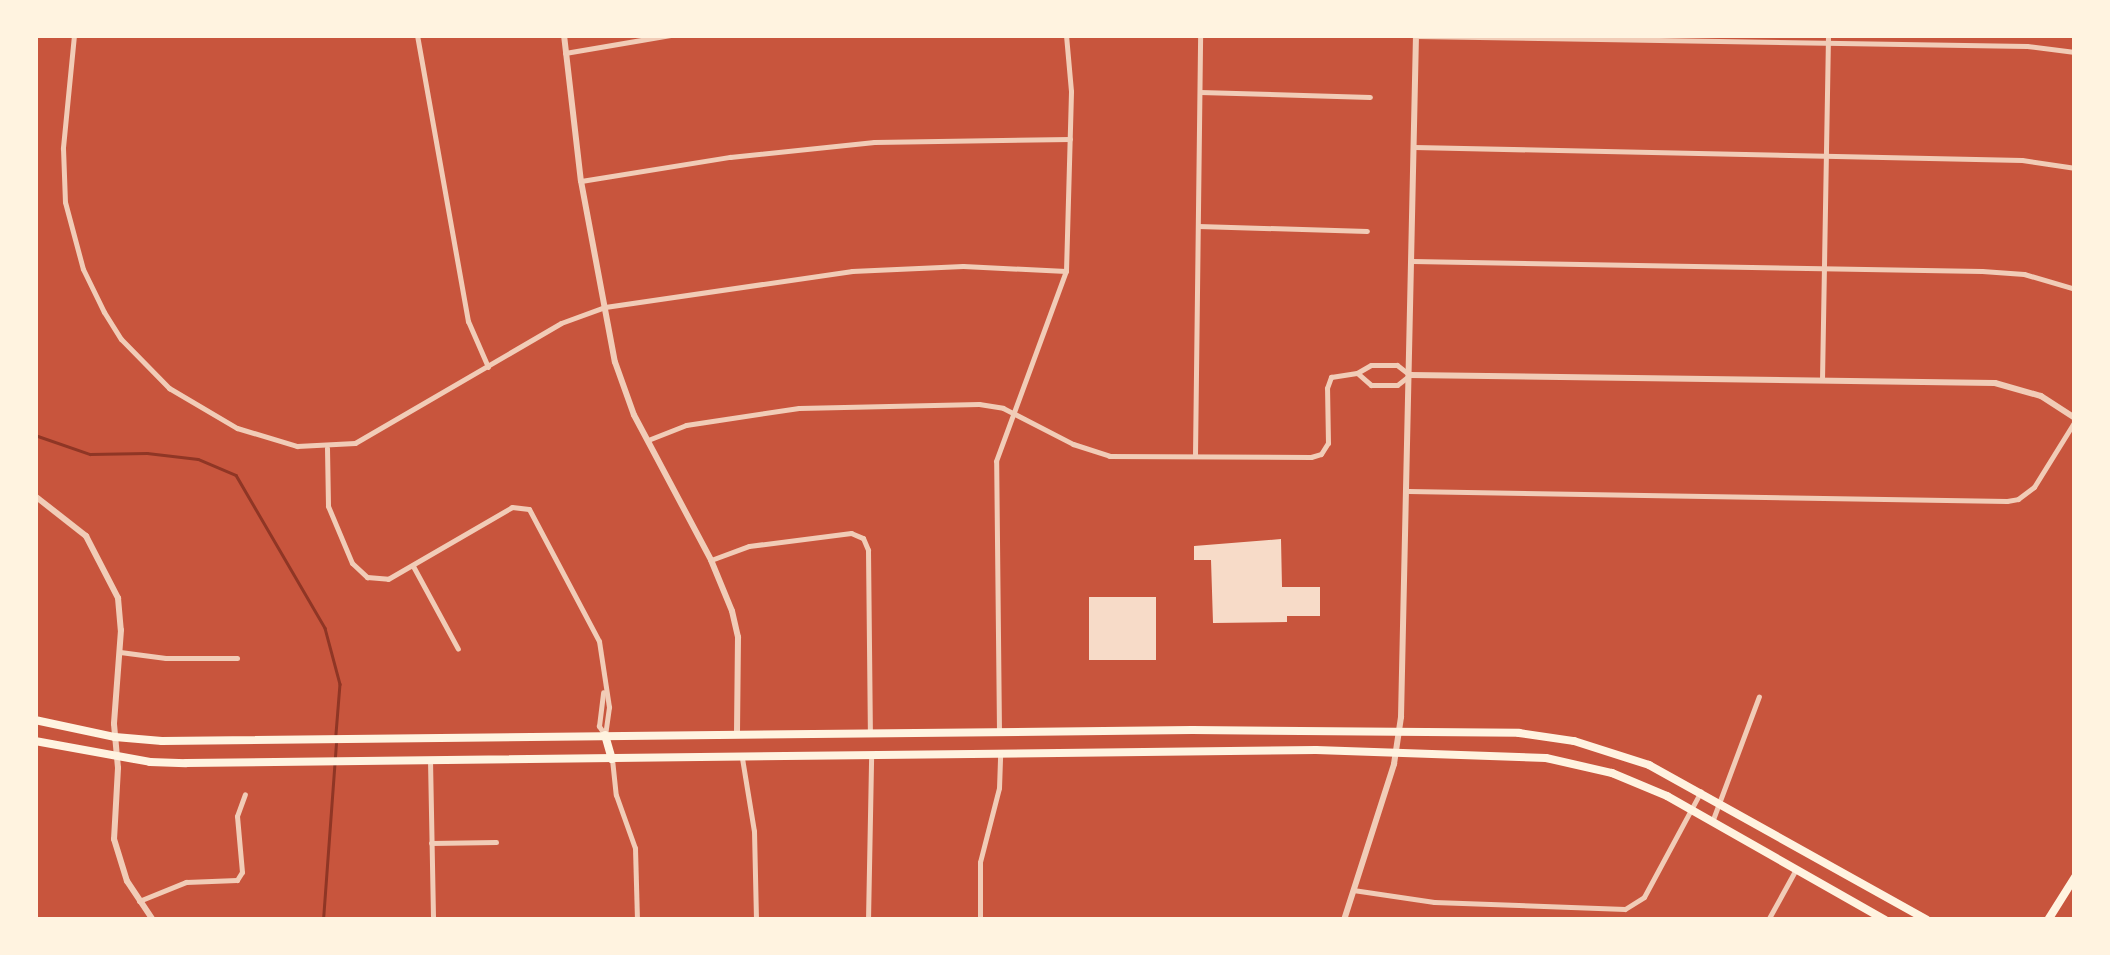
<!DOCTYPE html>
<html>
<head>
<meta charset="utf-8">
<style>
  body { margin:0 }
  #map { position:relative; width:2110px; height:955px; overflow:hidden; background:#c8553d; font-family:"Roboto Condensed",sans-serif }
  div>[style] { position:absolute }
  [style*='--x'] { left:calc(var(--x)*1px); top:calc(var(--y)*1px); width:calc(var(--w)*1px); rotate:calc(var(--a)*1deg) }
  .stream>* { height:2.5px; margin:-1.25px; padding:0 1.25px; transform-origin:1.25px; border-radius:1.25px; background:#8f3625 }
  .building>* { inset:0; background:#f7dbc8; transform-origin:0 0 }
  .minor>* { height:5px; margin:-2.5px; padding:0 2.5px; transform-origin:2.5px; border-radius:2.5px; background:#f1ccb7 }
  .tertiary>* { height:6px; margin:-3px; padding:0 3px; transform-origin:3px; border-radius:3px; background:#f1ccb7 }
  .secondary>* { height:8px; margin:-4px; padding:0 4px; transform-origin:4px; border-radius:4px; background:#fff3e0 }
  span { translate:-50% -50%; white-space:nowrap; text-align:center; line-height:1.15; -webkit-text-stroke:8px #fff3e0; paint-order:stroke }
  .frame { position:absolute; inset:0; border:38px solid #fff3e0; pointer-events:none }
</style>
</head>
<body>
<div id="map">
  <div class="stream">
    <div style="--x:35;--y:435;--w:58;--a:19.1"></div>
    <div style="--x:90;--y:454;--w:57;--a:-1"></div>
    <div style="--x:147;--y:453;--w:51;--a:6.7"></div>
    <div style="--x:198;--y:459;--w:41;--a:22.8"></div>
    <div style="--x:236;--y:475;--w:177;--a:59.8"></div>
    <div style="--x:325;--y:628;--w:58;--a:75"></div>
    <div style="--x:340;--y:684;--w:50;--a:94.6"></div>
    <div style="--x:323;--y:920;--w:178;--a:-85.8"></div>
  </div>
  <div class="building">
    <div style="clip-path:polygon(1281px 539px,1282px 587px,1320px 587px,1320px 616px,1287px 616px,1287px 622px,1213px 623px,1211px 560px,1194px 560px,1194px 546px)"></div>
    <div style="left:1156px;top:597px;width:63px;height:67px;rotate:90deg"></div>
  </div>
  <div class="minor">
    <div style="--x:74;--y:35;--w:114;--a:95.6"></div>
    <div style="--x:63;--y:148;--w:54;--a:87.9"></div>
    <div style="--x:65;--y:202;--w:69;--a:75"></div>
    <div style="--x:83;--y:269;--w:48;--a:64"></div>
    <div style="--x:104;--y:312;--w:32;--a:58"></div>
    <div style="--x:121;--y:339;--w:69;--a:45.6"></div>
    <div style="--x:169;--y:388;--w:79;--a:30.5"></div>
    <div style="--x:237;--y:428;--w:63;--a:16.7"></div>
    <div style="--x:297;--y:446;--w:58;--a:-3"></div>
    <div style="--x:355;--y:443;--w:238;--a:-30.2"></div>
    <div style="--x:561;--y:323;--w:47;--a:-20"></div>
    <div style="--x:605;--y:307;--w:250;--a:-8.3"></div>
    <div style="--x:852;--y:271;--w:111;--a:-2.6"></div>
    <div style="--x:963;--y:266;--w:103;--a:2.8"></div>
    <div style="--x:417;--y:35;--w:291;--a:79.9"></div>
    <div style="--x:468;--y:321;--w:50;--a:66.5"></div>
    <div style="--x:1416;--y:36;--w:611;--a:0.94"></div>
    <div style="--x:2027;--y:46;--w:48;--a:7.1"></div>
    <div style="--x:565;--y:53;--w:107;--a:-9.7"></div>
    <div style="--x:1200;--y:92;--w:170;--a:1.7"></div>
    <div style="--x:1414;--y:147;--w:608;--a:1.22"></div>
    <div style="--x:2022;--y:160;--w:54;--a:8.6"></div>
    <div style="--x:581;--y:181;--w:151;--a:-9.2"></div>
    <div style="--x:730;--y:157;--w:145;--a:-5.9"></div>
    <div style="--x:874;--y:142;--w:196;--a:-0.9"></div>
    <div style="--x:1198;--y:226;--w:169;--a:1.7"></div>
    <div style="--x:1412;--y:261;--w:570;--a:1.01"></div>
    <div style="--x:1982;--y:271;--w:42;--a:4.1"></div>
    <div style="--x:2024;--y:274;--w:53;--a:16.4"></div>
    <div style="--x:1822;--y:380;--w:345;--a:-89"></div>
    <div style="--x:648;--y:440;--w:41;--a:-21.5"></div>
    <div style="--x:686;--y:425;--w:114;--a:-8.6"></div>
    <div style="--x:799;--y:408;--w:180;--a:-1.3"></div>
    <div style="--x:979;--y:404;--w:24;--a:9"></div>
    <div style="--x:1003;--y:408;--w:79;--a:27.2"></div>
    <div style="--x:1073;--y:444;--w:38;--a:18"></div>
    <div style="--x:1109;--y:456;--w:202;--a:0.3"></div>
    <div style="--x:1311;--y:457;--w:10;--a:-17"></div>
    <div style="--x:1321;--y:454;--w:13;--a:-58"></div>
    <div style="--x:1328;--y:443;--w:55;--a:-91"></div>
    <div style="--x:1327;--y:388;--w:12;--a:-70"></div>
    <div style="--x:1331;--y:377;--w:26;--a:-9"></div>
    <div style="--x:1357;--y:373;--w:16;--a:-30"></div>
    <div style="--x:1371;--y:365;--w:26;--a:0"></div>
    <div style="--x:1397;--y:365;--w:16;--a:38"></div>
    <div style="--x:1410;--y:375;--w:16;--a:142"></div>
    <div style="--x:1397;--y:385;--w:26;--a:180"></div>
    <div style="--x:1371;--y:385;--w:18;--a:-139"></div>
    <div style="--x:327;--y:448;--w:58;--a:89"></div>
    <div style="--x:328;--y:506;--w:62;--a:67.2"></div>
    <div style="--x:352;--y:563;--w:21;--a:43"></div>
    <div style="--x:367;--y:577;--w:21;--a:5"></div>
    <div style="--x:388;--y:579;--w:143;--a:-30.1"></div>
    <div style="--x:512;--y:507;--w:17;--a:7"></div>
    <div style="--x:529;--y:509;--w:149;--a:62.1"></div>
    <div style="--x:599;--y:641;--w:67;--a:81.4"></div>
    <div style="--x:609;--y:707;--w:28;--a:98"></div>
    <div style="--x:605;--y:735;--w:11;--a:-124"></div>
    <div style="--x:599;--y:726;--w:34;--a:-83"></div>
    <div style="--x:1195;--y:456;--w:421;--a:-89.3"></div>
    <div style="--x:1408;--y:491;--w:599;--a:0.96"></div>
    <div style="--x:2007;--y:501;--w:11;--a:-10"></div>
    <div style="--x:2018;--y:499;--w:20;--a:-37"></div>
    <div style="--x:2034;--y:487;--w:78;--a:-58.2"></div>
    <div style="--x:711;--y:560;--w:40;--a:-20.2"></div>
    <div style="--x:749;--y:546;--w:103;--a:-7.3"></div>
    <div style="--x:851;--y:533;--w:13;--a:23"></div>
    <div style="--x:863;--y:538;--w:13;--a:67"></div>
    <div style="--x:868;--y:550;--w:182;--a:89.4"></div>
    <div style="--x:413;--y:566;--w:94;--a:61.5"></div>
    <div style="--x:120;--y:652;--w:46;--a:7.4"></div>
    <div style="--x:166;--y:658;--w:71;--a:0"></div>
    <div style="--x:999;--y:731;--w:270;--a:-90.6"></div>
    <div style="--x:996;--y:461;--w:202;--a:-69.8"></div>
    <div style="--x:1066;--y:271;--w:180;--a:-88.4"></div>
    <div style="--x:1071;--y:91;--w:56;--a:-95.1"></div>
    <div style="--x:742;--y:758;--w:74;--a:80.7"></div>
    <div style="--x:754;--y:831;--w:89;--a:88.7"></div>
    <div style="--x:612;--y:759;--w:36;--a:84"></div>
    <div style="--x:616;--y:795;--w:56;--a:70.3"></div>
    <div style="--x:635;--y:848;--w:72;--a:88.4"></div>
    <div style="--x:430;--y:760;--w:160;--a:88.9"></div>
    <div style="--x:1712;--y:822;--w:134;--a:-69.5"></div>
    <div style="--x:431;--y:843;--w:65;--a:-0.9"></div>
    <div style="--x:1353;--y:890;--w:82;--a:8.4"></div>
    <div style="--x:1434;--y:902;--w:191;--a:2.1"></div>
    <div style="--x:1625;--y:909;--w:22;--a:-32"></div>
    <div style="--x:1644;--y:897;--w:120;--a:-61.7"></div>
    <div style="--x:139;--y:901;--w:51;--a:-22"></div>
    <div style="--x:186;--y:882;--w:51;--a:-2.2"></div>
    <div style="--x:237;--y:880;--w:9;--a:-58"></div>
    <div style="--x:242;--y:872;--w:56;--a:-95.1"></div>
    <div style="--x:237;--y:816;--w:23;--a:-70"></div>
    <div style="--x:868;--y:920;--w:163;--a:-88.9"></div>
    <div style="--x:980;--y:920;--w:58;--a:-90"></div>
    <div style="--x:980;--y:862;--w:76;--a:-75.6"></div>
    <div style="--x:999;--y:788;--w:33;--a:-88"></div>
    <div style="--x:1768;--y:920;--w:58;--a:-61.2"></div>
  </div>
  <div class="tertiary">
    <div style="--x:564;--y:35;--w:147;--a:83.4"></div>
    <div style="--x:581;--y:181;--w:184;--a:79.4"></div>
    <div style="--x:615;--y:362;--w:56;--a:70.3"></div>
    <div style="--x:634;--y:415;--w:164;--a:62"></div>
    <div style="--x:711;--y:560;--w:55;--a:67.6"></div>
    <div style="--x:732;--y:611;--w:27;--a:77"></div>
    <div style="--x:738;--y:637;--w:96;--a:90.6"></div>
    <div style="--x:1410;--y:375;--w:585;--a:0.78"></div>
    <div style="--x:1995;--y:383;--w:48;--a:15.8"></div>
    <div style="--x:2041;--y:396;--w:40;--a:32.9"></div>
    <div style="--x:35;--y:496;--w:65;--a:38.1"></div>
    <div style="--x:86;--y:536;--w:70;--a:62.7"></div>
    <div style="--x:118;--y:598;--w:32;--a:85"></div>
    <div style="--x:121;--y:630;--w:94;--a:94.3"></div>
    <div style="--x:114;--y:724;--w:44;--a:84.8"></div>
    <div style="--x:118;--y:768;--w:71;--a:93.2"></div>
    <div style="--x:114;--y:839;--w:44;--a:72.8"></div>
    <div style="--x:127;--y:881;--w:47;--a:56.3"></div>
    <div style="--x:1344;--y:920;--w:164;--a:-72.2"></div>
    <div style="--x:1394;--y:764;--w:48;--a:-81.5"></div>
    <div style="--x:1401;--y:717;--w:682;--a:-88.74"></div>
  </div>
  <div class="secondary">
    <div style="--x:35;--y:720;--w:82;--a:12"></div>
    <div style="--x:115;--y:737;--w:47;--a:4.9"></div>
    <div style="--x:162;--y:741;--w:1030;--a:-0.61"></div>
    <div style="--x:1192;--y:730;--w:327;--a:0.5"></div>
    <div style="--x:1519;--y:733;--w:56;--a:8.3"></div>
    <div style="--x:1574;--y:741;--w:79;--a:17.7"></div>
    <div style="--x:1649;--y:765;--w:318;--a:29.1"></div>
    <div style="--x:605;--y:735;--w:25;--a:74"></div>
    <div style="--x:35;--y:741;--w:117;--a:10.3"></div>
    <div style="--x:150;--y:762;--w:36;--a:2"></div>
    <div style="--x:186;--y:763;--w:1130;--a:-0.66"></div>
    <div style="--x:1316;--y:750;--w:230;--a:2"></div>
    <div style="--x:1546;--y:758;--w:68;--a:12.8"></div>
    <div style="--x:1612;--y:773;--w:60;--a:22.7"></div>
    <div style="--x:1667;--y:796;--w:251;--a:29.6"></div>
    <div style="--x:2048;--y:920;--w:51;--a:-57.9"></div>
  </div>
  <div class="frame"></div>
</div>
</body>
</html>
